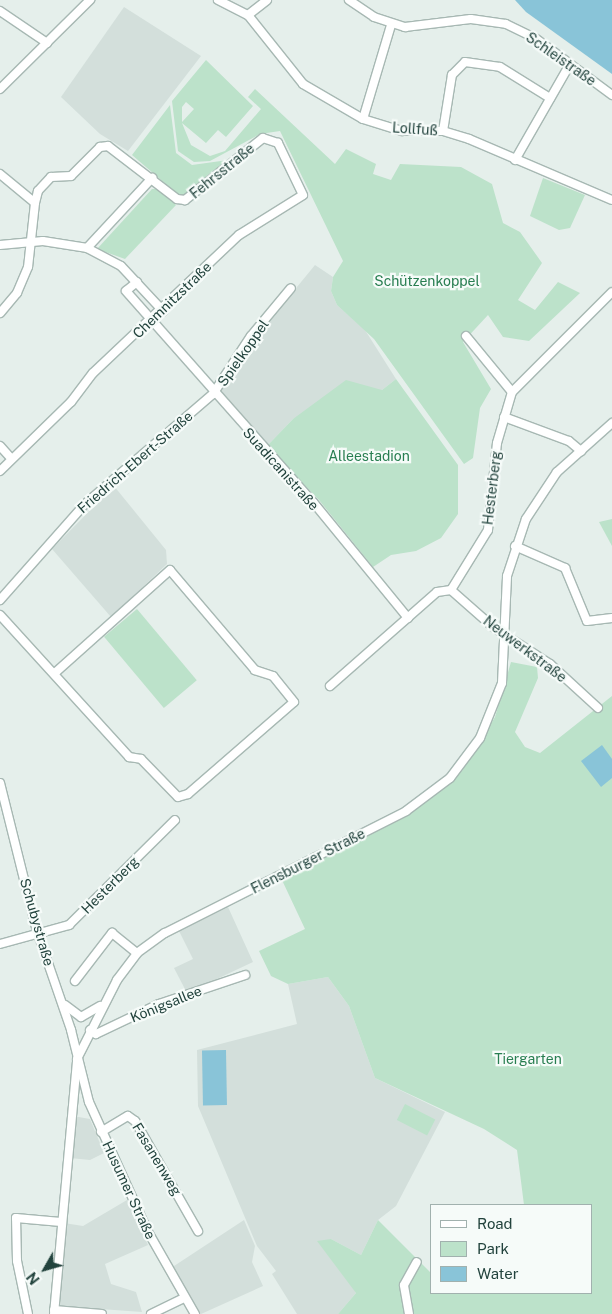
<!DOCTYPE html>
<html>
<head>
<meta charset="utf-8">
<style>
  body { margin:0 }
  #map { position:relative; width:612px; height:1314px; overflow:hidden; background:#e5efeb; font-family:"Public Sans",sans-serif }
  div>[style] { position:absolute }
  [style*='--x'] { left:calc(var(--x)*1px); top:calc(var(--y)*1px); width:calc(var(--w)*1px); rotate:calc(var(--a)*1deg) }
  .built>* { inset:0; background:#d3dfdb }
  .green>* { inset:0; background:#bce2ca; transform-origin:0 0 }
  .water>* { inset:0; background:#89c4d8; transform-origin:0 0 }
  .roads { filter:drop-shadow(1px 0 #a7b8b3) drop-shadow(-1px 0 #a7b8b3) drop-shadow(0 1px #a7b8b3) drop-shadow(0 -1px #a7b8b3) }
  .minor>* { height:8px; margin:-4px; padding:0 4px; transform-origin:4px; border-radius:4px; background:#fff }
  span { translate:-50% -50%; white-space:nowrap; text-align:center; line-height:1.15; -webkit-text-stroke:4.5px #f6fbf9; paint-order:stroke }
  .street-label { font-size:14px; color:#22433d }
  .park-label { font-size:14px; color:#287e51 }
  .legend { position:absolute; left:430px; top:1204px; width:162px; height:90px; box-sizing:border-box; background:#f6fbf9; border:1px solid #a1b1ae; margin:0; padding:6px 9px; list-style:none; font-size:15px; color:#22433d }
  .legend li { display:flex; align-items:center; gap:10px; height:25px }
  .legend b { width:25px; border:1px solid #a1b1ae }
  .north { position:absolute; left:20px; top:1244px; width:50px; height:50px; -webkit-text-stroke:4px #f6fbf9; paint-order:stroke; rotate:232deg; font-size:14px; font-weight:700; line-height:20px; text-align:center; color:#22433d }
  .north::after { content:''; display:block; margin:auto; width:18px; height:22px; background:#22433d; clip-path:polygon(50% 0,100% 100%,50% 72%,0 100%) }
</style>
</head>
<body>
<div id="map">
  <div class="built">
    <div style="clip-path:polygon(124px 7px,201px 56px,128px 151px,100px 134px,61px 97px)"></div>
    <div style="clip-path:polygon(315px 265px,333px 277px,331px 291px,337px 305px,365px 330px,396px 379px,382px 390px,293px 419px,267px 446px,217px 393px,243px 363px,256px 337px)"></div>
    <div style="clip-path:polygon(114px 486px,166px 550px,167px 564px,111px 617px,52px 549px)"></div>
    <div style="clip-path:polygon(228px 907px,253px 962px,187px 993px,174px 968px,193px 959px,179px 931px)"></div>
    <div style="clip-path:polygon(328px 977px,349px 1006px,375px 1078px,445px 1112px,396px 1206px,378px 1220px,361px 1255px,331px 1239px,356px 1293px,338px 1314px,297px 1314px,272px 1274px,276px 1271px,257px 1246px,198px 1106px,197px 1050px,297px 1024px,288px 984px)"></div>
    <div style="clip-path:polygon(73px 1116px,90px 1119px,104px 1153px,90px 1160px,70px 1158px)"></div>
    <div style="clip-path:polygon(127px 1200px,148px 1245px,105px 1264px,111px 1284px,136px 1292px,142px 1312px,59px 1306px,64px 1223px,83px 1226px)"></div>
    <div style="clip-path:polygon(244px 1220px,255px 1246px,252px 1262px,263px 1286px,201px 1314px,171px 1268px)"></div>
  </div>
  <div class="green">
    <div style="clip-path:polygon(evenodd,206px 60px,253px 106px,226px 137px,218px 130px,206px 143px,182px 123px,191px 145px,210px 156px,225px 151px,261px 109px,248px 97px,255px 89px,335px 164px,346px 149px,376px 164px,373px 174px,391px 180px,400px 164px,461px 167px,492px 184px,503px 223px,520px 232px,542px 263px,518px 300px,535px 310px,558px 282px,580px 293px,529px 341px,503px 337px,488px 315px,463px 342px,491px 389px,480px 408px,473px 458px,464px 464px,374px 339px,337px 305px,331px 291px,333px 277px,343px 261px,280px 131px,260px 134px,210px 161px,194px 162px,178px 151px,172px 101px,206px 60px,186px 102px,194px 109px,182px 122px,182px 107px,186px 102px)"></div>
    <div style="clip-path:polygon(170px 105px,176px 153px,192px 165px,228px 160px,182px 198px,132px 155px)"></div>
    <div style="clip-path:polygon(543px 178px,585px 195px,570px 228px,559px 230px,530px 216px)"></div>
    <div style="clip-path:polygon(152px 189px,159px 189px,176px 205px,125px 259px,97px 249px)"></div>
    <div style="clip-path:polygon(396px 379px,458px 465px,458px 514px,441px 538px,416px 551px,391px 555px,373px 567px,319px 500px,267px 446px,293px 419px,346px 380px,382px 390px)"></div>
    <div style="clip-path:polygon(612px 519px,612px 546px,599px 522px)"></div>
    <div style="left:137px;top:609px;width:93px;height:43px;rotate:50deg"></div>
    <div style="clip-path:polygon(511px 662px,537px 667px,538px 678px,515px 732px,525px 747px,540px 753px,612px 696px,612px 1314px,338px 1314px,356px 1293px,317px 1241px,331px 1239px,361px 1255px,378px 1220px,431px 1273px,431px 1293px,591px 1293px,591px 1205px,524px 1205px,517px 1150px,484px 1129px,375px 1078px,349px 1006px,328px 977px,288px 984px,271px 976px,259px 951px,305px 929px,281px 878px,400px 819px,462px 771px,495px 717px)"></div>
    <div style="left:405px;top:1104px;width:34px;height:18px;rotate:27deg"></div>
  </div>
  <div class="water">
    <div style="clip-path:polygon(515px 0,612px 0,612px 74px,526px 12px)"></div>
    <div style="clip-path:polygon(602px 745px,612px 759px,612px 778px,601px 787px,581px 761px)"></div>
    <div style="left:226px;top:1050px;width:55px;height:24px;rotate:89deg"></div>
  </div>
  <div class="roads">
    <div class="minor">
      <div style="--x:218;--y:0;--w:34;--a:27"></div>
      <div style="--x:248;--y:15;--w:88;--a:51.4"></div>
      <div style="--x:303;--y:84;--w:69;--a:30.3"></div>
      <div style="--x:363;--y:119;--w:41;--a:17.1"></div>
      <div style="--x:402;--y:131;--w:41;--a:0"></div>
      <div style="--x:443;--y:131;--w:27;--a:17"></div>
      <div style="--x:469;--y:139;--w:155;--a:23.1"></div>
      <div style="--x:349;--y:0;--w:30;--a:34"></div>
      <div style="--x:374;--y:17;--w:33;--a:18"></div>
      <div style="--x:405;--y:27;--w:66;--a:-6.9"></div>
      <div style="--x:471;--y:19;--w:35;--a:8"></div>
      <div style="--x:506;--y:24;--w:32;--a:26"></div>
      <div style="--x:535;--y:38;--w:96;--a:36.5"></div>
      <div style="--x:0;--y:11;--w:57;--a:34.2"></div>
      <div style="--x:248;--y:15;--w:24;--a:-38"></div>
      <div style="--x:0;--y:89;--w:127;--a:-44.7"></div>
      <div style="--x:363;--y:119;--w:98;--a:-73.4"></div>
      <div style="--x:443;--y:131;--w:57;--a:-80.9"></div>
      <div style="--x:452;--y:75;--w:18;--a:-45"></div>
      <div style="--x:465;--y:62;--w:35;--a:8"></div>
      <div style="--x:500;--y:67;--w:59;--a:31.8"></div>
      <div style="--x:515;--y:160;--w:111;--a:-60.2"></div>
      <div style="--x:0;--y:174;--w:45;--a:39.6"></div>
      <div style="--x:35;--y:203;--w:64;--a:96.2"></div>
      <div style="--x:28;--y:267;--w:28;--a:113"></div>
      <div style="--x:17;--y:293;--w:26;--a:130"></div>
      <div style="--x:0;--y:245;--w:43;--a:-5.3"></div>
      <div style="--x:43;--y:241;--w:45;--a:9"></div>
      <div style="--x:87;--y:248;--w:38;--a:28"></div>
      <div style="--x:121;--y:266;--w:62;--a:47"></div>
      <div style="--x:87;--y:248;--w:96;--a:-47.1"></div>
      <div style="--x:137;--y:282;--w:14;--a:141"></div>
      <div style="--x:126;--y:291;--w:282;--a:48.5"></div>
      <div style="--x:313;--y:502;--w:150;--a:50.7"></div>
      <div style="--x:466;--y:336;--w:72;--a:50.6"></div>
      <div style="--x:504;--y:417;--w:69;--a:20.3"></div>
      <div style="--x:569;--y:441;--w:16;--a:40"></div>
      <div style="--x:0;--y:446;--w:15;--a:48"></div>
      <div style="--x:0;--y:471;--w:99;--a:-44.2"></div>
      <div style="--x:71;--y:402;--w:36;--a:-53"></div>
      <div style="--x:93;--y:373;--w:201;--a:-43.4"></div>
      <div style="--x:239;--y:235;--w:75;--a:-32"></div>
      <div style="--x:303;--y:195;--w:58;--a:-115.7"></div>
      <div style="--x:278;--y:143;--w:16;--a:-162"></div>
      <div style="--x:263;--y:138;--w:100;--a:141.5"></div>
      <div style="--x:185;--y:200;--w:8;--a:-173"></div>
      <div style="--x:177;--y:199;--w:87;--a:-142.5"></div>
      <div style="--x:108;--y:146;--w:8;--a:173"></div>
      <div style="--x:100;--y:147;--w:41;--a:135"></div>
      <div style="--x:71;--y:176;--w:20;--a:177"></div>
      <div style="--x:51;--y:177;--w:19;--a:133"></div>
      <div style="--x:38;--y:191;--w:12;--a:104"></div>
      <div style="--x:515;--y:546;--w:55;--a:23.7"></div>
      <div style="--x:565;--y:568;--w:57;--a:67.5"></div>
      <div style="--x:587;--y:621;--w:25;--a:-7"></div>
      <div style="--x:451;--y:590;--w:70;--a:-58.3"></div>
      <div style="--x:488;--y:530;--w:87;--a:-84.1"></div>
      <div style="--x:497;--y:443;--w:53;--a:-73.6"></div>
      <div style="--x:512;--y:392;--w:141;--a:-45"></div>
      <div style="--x:451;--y:590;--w:56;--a:41.4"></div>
      <div style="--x:493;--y:627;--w:68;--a:33"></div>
      <div style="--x:550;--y:664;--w:65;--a:42.5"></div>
      <div style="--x:0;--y:600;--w:128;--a:-48.5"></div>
      <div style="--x:85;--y:504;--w:169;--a:-40.7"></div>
      <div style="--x:213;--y:394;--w:69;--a:-56.8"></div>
      <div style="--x:251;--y:336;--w:62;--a:-50.2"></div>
      <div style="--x:0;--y:615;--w:192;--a:47.7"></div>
      <div style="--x:129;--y:757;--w:12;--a:9"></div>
      <div style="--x:141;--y:759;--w:53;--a:45.8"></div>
      <div style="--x:178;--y:797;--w:10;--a:-17"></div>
      <div style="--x:188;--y:794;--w:140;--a:-41"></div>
      <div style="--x:294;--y:702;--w:33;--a:-129"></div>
      <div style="--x:273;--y:676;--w:19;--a:-162"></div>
      <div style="--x:255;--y:670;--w:131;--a:-130.4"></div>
      <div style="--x:170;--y:570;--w:153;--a:138.2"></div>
      <div style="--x:330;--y:686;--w:142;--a:-41.3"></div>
      <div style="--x:437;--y:592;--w:14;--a:-8"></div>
      <div style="--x:0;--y:783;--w:153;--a:76"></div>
      <div style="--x:37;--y:931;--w:105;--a:71"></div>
      <div style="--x:71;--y:1030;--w:74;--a:76"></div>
      <div style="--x:89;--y:1102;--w:141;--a:65.6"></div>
      <div style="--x:147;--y:1230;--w:97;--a:60.3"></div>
      <div style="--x:0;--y:944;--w:72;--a:-15.4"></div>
      <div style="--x:69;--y:925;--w:149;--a:-44.7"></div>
      <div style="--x:75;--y:981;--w:61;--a:-52.4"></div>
      <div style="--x:112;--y:933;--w:32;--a:39"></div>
      <div style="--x:65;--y:1005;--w:20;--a:37"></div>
      <div style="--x:81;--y:1017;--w:22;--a:-30"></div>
      <div style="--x:90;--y:1030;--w:7;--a:34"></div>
      <div style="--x:96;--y:1034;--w:70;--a:-25.5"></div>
      <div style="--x:159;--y:1004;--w:91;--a:-18.6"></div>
      <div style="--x:101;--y:1132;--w:31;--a:-31"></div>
      <div style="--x:128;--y:1116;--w:9;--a:36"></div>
      <div style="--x:135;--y:1121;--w:127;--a:60.2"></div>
      <div style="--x:54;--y:1310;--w:48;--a:4.8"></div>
      <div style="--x:28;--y:1314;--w:54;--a:-101.7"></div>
      <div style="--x:17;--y:1261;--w:43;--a:-91.3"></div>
      <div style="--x:16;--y:1218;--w:45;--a:5.1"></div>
      <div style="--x:54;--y:1314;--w:256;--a:-84.8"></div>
      <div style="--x:77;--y:1059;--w:89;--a:-63.1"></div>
      <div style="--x:117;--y:980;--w:34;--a:-53"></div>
      <div style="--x:137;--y:953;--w:34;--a:-36"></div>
      <div style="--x:165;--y:933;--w:270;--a:-26.8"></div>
      <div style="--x:406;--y:811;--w:55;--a:-36.9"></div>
      <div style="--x:450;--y:778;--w:50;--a:-53.1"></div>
      <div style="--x:480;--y:738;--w:59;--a:-68.2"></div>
      <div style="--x:502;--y:683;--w:107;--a:-87.3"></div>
      <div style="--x:507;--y:576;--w:60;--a:-71.6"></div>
      <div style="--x:526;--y:519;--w:56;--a:-56.6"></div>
      <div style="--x:557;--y:472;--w:74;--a:-41.7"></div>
      <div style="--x:151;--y:1314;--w:37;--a:-26"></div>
      <div style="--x:409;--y:1314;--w:29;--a:-100"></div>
      <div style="--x:404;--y:1285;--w:26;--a:-61"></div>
    </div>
  </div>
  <div class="street-label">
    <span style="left:561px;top:59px;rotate:35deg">Schleistraße</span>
    <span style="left:415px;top:129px;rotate:4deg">Lollfuß</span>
    <span style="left:222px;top:171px;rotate:-39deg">Fehrsstraße</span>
    <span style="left:172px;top:300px;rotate:-44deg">Chemnitzstraße</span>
    <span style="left:243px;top:353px;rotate:-55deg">Spielkoppel</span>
    <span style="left:135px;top:462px;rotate:-41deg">Friedrich-Ebert-Straße</span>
    <span style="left:281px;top:469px;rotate:48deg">Suadicanistraße</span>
    <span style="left:492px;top:488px;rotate:-83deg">Hesterberg</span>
    <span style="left:525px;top:649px;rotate:37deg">Neuwerkstraße</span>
    <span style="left:308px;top:861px;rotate:-27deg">Flensburger Straße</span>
    <span style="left:110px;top:885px;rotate:-45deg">Hesterberg</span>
    <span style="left:37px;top:922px;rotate:74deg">Schubystraße</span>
    <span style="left:166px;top:1004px;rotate:-22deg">Königsallee</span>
    <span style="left:157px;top:1159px;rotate:59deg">Fasanenweg</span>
    <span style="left:129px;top:1190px;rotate:65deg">Husumer Straße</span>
  </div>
  <div class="park-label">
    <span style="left:427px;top:281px">Schützenkoppel</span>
    <span style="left:369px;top:456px">Alleestadion</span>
    <span style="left:528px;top:1059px">Tiergarten</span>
  </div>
  <ul class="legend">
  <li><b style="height:6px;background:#fff"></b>Road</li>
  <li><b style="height:14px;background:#bce2ca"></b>Park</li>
  <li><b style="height:14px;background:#89c4d8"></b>Water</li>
  </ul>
  <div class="north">N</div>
</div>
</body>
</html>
